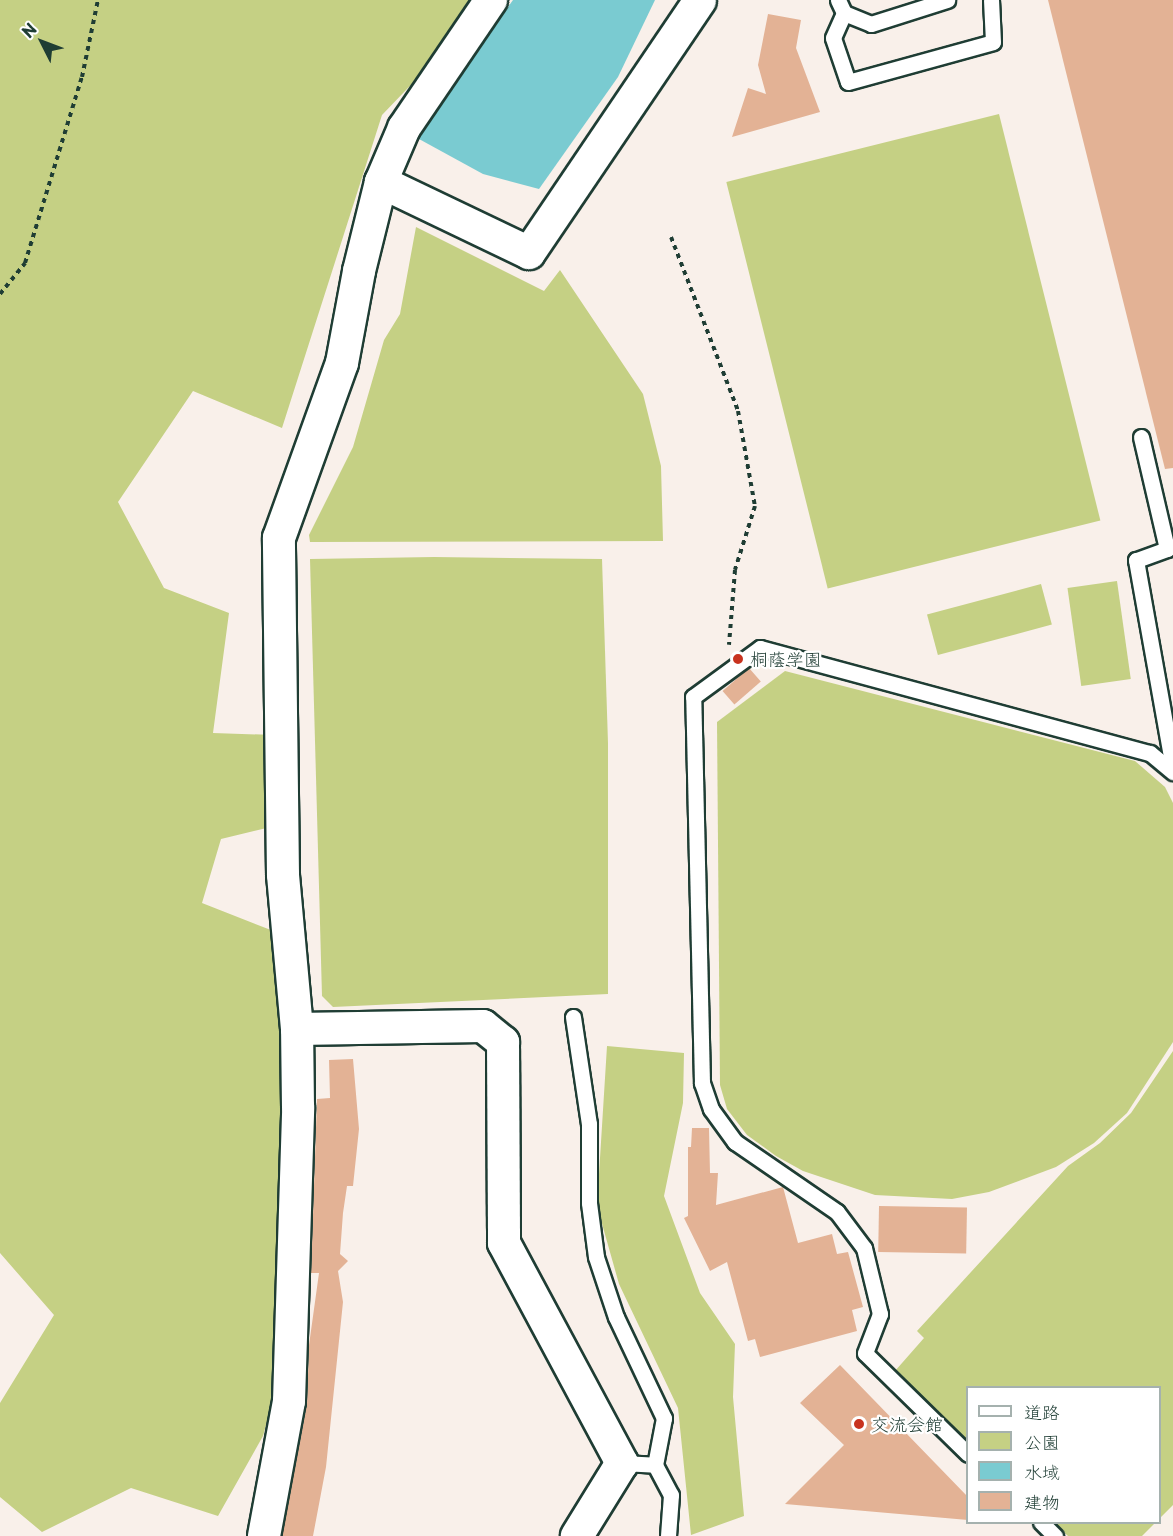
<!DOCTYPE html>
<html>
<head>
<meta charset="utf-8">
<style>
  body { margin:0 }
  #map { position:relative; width:1173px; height:1536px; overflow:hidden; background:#f9f0ea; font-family:"Playpen Sans","Klee One",sans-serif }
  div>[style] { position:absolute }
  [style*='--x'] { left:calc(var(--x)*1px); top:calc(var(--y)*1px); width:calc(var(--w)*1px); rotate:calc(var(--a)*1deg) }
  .green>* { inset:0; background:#c5d084; transform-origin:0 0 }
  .water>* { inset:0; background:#7acbd1 }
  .building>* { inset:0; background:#e3b295; transform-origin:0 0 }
  .path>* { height:4px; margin-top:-2px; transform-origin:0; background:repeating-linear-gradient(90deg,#1f3d34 0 4.5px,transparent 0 9px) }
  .roads { filter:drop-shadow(2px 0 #1f3d34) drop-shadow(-2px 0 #1f3d34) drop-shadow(0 2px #1f3d34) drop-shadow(0 -2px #1f3d34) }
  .lane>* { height:15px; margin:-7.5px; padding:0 7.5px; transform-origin:7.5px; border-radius:7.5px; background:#fff }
  .street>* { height:32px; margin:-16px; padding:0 16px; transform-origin:16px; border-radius:16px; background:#fff }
  .dots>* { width:16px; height:16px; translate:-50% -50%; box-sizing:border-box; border:3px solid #fff; border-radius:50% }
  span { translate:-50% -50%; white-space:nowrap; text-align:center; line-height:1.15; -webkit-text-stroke:4.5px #fff; paint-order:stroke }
  .poi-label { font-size:18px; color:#1f3d34 }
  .left { translate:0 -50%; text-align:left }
  .legend { position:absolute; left:966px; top:1386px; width:195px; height:138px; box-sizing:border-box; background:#fff; border:2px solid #a5b1ae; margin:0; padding:8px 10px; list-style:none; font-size:18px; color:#1f3d34 }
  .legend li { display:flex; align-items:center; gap:12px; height:30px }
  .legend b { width:30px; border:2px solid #a5b1ae }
  .north { position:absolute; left:12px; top:12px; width:60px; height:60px; -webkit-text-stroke:4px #fff; paint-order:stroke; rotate:312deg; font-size:16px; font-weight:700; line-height:24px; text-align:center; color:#1f3d34 }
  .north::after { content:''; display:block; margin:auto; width:21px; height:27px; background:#1f3d34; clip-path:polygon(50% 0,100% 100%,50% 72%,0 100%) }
</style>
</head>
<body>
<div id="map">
  <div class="green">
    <div style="clip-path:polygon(0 0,480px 0,454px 40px,382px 115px,282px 428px,193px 391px,118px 502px,164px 588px,229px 613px,213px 733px,275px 735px,275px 826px,221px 839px,202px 903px,276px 932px,305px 1282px,263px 1436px,218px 1516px,131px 1488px,42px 1532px,0 1497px,0 1403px,54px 1315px,0 1253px)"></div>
    <div style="left:999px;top:114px;width:419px;height:281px;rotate:76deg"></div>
    <div style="clip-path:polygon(416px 227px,544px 291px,560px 270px,643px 394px,661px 466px,663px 541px,310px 542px,309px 535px,353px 447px,384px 340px,400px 314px)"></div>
    <div style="clip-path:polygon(434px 557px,602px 559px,608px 743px,608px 994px,333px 1007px,322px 996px,310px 559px)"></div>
    <div style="left:1117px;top:581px;width:99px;height:50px;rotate:82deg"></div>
    <div style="left:1041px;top:584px;width:42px;height:118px;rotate:75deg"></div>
    <div style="clip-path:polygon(785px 671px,1135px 761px,1165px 787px,1173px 803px,1173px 1042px,1127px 1113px,1094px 1143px,1056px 1167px,989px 1192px,952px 1199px,875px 1195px,803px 1171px,776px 1156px,747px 1135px,727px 1109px,720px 1085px,717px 722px)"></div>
    <div style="clip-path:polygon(607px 1046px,684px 1053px,683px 1103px,664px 1196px,700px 1293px,735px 1344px,733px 1397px,744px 1516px,691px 1535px,678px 1408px,619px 1284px,597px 1206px)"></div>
    <div style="clip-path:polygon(1173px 1051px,1173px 1505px,1160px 1518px,1160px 1388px,968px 1388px,967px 1440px,895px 1371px,924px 1338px,917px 1331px,1068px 1166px,1100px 1143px,1131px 1113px)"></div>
    <div style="clip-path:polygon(1054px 1523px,1155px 1523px,1142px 1536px,1068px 1536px)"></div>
  </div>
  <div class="water">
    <div style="clip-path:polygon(513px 0,655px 0,618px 77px,539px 189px,483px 174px,419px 139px,420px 131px)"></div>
  </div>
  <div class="building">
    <div style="clip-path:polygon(1048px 0,1173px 0,1173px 468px,1165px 469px)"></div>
    <div style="clip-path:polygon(768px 14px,801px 20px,796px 48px,820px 112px,732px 137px,748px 88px,766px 94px,758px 65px)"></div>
    <div style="left:749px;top:668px;width:18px;height:35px;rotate:49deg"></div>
    <div style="clip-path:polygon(353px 1059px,359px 1129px,353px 1186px,347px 1186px,343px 1213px,340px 1254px,348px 1261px,338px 1271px,343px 1302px,326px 1467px,313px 1536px,282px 1536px,307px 1404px,309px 1345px,319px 1273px,311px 1273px,317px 1099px,330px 1098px,329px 1060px)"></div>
    <div style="clip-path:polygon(692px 1128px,709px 1128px,710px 1173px,718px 1173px,716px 1205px,783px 1187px,798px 1243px,832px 1234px,837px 1254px,848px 1252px,863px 1307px,852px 1310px,857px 1331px,760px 1357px,755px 1339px,748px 1341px,727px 1262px,710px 1271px,684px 1218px,688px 1216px,688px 1147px,691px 1147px)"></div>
    <div style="left:879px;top:1206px;width:88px;height:46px;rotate:1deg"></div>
    <div style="clip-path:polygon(840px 1365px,968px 1497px,968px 1520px,785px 1504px,844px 1445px,800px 1403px)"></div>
  </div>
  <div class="path">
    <div style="--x:671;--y:237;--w:186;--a:68.9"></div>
    <div style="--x:738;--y:411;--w:97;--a:79.9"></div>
    <div style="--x:755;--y:506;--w:67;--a:107.4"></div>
    <div style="--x:735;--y:570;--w:75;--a:94.6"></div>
    <div style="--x:0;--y:294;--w:40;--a:-51"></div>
    <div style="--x:25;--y:263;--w:195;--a:-73"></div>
    <div style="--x:82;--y:77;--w:79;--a:-78.3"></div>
  </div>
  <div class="roads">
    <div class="lane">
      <div style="--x:838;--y:0;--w:14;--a:65"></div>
      <div style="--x:844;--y:13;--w:29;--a:22"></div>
      <div style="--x:871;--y:24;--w:80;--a:-17.5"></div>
      <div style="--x:844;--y:13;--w:27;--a:114"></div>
      <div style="--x:833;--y:38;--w:46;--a:71.2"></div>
      <div style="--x:848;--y:82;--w:150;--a:-15.4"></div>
      <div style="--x:993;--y:42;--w:42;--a:-92.7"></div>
      <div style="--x:1141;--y:437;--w:115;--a:76.9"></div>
      <div style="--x:1167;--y:549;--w:33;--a:160"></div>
      <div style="--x:1136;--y:560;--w:211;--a:79.9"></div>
      <div style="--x:573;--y:1017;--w:108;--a:81.5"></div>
      <div style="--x:589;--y:1124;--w:79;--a:90"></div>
      <div style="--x:589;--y:1203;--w:54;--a:82.6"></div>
      <div style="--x:596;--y:1257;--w:63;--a:71.6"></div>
      <div style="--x:616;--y:1317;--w:112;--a:64.6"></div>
      <div style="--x:664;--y:1418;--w:48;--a:100.8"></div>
      <div style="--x:968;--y:1454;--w:144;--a:-135.6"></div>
      <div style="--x:865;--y:1353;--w:42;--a:-69"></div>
      <div style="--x:880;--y:1314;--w:68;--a:-103.6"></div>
      <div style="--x:864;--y:1248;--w:45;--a:-126.9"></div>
      <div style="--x:837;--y:1212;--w:124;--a:-145.5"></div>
      <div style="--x:735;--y:1142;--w:41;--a:-126"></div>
      <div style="--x:711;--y:1109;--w:28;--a:-109"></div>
      <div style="--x:702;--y:1083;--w:386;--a:-91.3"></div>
      <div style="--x:693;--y:697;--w:83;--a:-36.2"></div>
      <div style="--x:760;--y:648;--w:404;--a:15.1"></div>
      <div style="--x:1150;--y:753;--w:30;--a:40"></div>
      <div style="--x:622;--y:1463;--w:33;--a:3"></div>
      <div style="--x:655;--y:1465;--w:34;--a:62"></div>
      <div style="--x:671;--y:1495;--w:41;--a:94.2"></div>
      <div style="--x:1041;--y:1522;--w:20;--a:45"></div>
    </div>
    <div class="street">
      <div style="--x:381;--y:182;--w:164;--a:25.6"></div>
      <div style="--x:529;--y:253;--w:305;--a:-55.9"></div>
      <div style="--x:297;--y:1029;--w:186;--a:-0.9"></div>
      <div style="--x:483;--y:1026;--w:26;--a:39"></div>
      <div style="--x:503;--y:1042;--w:201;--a:89.7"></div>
      <div style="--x:504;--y:1243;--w:250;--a:61.8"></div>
      <div style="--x:622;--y:1463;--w:86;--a:121.7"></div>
      <div style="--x:264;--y:1536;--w:137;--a:-79.5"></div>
      <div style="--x:289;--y:1401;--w:294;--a:-88.2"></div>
      <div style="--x:298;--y:1107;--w:78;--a:-90.7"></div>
      <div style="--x:297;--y:1029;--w:155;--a:-95.2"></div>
      <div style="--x:283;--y:875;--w:337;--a:-90.7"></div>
      <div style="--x:279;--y:538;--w:186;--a:-70.2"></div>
      <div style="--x:342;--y:363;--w:94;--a:-79.5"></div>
      <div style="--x:359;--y:271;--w:92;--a:-76.1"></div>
      <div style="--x:381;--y:182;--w:59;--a:-66.9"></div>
      <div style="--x:404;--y:128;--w:155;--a:-55.8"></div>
    </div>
  </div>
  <div class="dots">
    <div style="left:738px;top:659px;background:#c8321e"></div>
    <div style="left:859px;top:1424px;background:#c8321e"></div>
  </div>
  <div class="poi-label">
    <span class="left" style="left:750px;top:659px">桐蔭学園</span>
    <span class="left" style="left:871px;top:1424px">交流会館</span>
  </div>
  <ul class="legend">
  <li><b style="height:8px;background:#fff"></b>道路</li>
  <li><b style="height:16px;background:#c5d084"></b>公園</li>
  <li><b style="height:16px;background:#7acbd1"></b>水域</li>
  <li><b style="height:16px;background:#e3b295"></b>建物</li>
  </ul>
  <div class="north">N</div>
</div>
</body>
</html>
